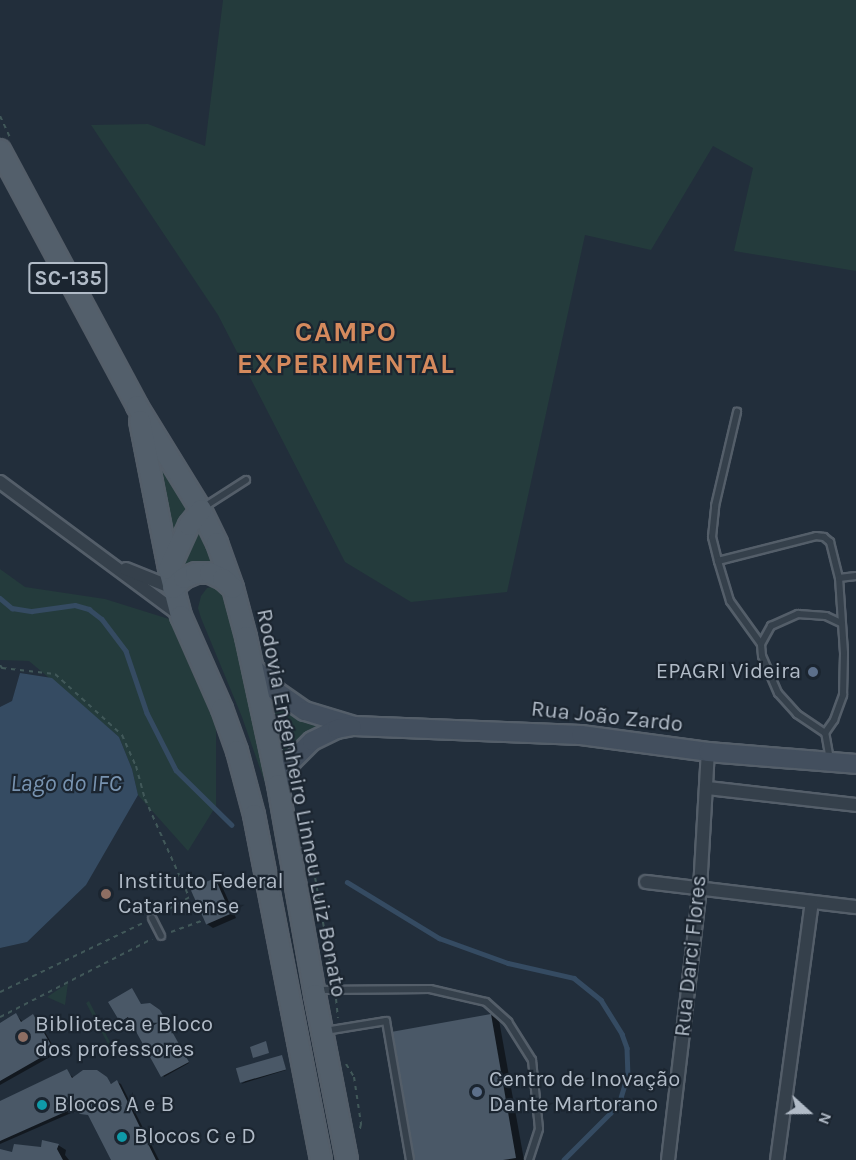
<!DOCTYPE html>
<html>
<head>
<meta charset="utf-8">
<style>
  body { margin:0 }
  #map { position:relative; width:856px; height:1160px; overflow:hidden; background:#222e3b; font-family:Karla,sans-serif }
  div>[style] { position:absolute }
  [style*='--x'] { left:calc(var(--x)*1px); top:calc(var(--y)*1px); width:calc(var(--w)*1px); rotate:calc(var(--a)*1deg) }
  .green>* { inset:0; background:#243b3c }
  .water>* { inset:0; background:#354b62 }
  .shadow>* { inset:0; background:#0007 }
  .stream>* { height:4.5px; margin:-2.25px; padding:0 2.25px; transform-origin:2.25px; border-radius:2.25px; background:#354b62 }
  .building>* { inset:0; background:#4a5867; transform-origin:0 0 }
  .path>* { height:2px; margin-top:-1px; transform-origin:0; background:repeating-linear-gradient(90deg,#415859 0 4.5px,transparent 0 9px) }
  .roads { filter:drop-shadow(2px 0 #545e69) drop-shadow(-2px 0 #545e69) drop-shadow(0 2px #545e69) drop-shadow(0 -2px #545e69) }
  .lane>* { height:6px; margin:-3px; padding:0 3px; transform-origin:3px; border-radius:3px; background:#35404b }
  .street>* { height:12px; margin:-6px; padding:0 6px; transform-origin:6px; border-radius:6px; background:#35404b }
  .secondary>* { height:18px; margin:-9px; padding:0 9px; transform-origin:9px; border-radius:9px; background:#434f5e }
  .primary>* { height:20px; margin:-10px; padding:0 10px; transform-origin:10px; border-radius:10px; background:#535f6b }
  .dots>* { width:16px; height:16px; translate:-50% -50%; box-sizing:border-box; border:3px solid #1b2530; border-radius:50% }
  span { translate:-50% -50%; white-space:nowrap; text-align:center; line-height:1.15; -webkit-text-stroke:4.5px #1b2530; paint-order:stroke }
  .shield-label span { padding:2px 4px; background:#1b2530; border:2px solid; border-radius:4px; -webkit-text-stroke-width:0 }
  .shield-label { font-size:21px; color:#b1bbc7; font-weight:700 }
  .poi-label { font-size:22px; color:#b1bbc7 }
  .right { translate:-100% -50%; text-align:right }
  .left { translate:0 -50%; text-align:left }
  .street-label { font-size:22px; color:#b1bbc7 }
  .water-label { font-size:24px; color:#7893b0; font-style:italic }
  .district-label { font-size:28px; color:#d58a5d; font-weight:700; letter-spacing:1.5px }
  .north { position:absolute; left:778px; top:1082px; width:60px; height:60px; -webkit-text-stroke:4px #1b2530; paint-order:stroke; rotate:111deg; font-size:16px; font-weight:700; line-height:24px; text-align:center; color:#b1bbc7 }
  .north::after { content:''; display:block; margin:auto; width:21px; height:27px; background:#b1bbc7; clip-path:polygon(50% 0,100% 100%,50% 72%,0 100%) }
</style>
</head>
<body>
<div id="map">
  <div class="green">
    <div style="clip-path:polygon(223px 0,856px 0,856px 271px,734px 251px,753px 168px,713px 146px,651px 250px,585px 235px,507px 592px,411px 602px,345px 562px,218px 315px,91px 125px,148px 124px,205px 146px)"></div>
    <div style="clip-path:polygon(155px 451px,195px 508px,171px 536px,164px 481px)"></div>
    <div style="clip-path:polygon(200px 522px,224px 567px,182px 577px,186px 547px)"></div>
    <div style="clip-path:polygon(0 569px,25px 587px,105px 599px,169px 619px,216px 726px,216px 806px,188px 851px,138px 795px,132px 769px,119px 737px,29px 661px,0 660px)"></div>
    <div style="clip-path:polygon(216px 586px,230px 592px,265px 783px,242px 717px,201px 618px,198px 608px,201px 596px,207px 588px)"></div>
    <div style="clip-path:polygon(270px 692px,286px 711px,300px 720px,322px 727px,311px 730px,299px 740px,287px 752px,282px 765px)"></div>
    <div style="clip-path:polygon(68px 983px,65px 1005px,47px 997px)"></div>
    <div style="clip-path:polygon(89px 1001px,116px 1054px,114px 1055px,86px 1003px)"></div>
  </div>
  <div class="water">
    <div style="clip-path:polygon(20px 673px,52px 678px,119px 737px,132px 769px,138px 795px,86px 885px,27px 942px,0 948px,0 707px,12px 701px)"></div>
  </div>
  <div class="shadow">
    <div style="clip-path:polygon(215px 880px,221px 884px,236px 918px,213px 928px,207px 924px)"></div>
    <div style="clip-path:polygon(142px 1006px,161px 1013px,189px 1063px,164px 1077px,130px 1017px,121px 1021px)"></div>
    <div style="clip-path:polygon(16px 1015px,23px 1022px,33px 1016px,37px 1018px,57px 1053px,0 1085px,0 1024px)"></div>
    <div style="clip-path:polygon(491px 1015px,499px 1020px,524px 1160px,415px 1160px)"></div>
    <div style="clip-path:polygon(282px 1056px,286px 1070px,241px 1084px)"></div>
    <div style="clip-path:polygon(66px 1071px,74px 1078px,97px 1072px,113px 1085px,117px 1082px,121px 1084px,159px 1160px,112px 1160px,91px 1116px,78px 1110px,0 1144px,0 1103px)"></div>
    <div style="clip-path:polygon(58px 1145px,66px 1150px,65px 1155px,69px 1160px,0 1160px,0 1151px,13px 1153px)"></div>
  </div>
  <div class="stream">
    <div style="--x:0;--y:598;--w:16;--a:40"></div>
    <div style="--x:12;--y:608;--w:20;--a:9"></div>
    <div style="--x:32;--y:611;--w:43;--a:-7.9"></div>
    <div style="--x:75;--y:605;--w:15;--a:16"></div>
    <div style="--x:89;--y:609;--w:16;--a:38"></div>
    <div style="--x:102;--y:619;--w:40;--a:53"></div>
    <div style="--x:126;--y:651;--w:65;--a:71.3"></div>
    <div style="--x:147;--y:713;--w:64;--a:63"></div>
    <div style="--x:176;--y:770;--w:78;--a:44.5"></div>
    <div style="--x:347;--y:882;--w:108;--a:31.3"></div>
    <div style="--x:439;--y:938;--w:73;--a:19.9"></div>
    <div style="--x:508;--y:963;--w:68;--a:12.8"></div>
    <div style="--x:574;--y:978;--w:35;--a:39"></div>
    <div style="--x:601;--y:1000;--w:40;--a:58"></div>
    <div style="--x:622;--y:1034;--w:15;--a:70"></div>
    <div style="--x:627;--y:1048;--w:27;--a:88"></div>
    <div style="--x:628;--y:1075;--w:27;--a:107"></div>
    <div style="--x:620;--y:1101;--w:15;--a:127"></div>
    <div style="--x:611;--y:1113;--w:66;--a:135"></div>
  </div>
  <div class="building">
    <div style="left:215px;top:878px;width:39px;height:27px;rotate:66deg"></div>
    <div style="clip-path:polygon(132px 988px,141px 1004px,150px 1003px,160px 1010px,189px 1062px,161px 1077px,128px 1017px,120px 1022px,108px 1002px)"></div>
    <div style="clip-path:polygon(16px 1013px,21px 1022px,33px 1014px,54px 1050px,0 1081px,0 1023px)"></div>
    <div style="clip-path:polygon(491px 1014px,516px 1158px,503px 1160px,414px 1160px,391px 1032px)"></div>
    <div style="clip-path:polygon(266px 1041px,269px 1053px,253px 1058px,250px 1047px)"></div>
    <div style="left:282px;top:1055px;width:15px;height:48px;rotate:74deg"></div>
    <div style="clip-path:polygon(67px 1069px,72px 1078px,83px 1070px,97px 1070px,107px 1077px,111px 1084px,117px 1080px,156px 1160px,111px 1160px,88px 1115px,80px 1114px,74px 1108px,0 1141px,0 1101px)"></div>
    <div style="clip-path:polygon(42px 1140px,59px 1144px,57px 1149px,63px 1160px,0 1160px,0 1149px,12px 1152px,14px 1144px,41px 1147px)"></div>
  </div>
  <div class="path">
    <div style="--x:0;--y:116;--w:23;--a:65"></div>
    <div style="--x:0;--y:665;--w:4;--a:56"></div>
    <div style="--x:2;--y:668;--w:53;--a:6.5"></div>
    <div style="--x:55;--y:674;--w:91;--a:42.3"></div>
    <div style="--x:122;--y:735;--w:34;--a:66"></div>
    <div style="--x:136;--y:766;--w:34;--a:75"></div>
    <div style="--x:145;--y:799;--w:107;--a:65.8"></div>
    <div style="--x:308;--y:852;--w:9;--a:63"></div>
    <div style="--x:312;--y:860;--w:121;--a:80"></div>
    <div style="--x:162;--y:913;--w:36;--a:-30"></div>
    <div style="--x:171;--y:932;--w:35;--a:-20"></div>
    <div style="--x:0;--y:992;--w:159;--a:-25.8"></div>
    <div style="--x:336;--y:999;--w:19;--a:84"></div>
    <div style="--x:0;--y:1017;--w:171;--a:-27.2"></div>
    <div style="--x:346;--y:1064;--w:15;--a:58"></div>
    <div style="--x:354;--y:1077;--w:48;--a:81.5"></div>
    <div style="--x:361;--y:1124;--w:9;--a:103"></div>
  </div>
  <div class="roads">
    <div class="lane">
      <div style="--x:204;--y:507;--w:50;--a:-32.7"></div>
      <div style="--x:718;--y:561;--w:25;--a:-104"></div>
      <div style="--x:712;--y:537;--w:31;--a:-84"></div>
      <div style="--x:715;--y:506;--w:97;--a:-76.8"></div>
      <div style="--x:761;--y:644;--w:53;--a:-125.8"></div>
      <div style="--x:730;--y:601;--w:42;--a:-106.7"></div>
      <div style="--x:718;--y:561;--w:101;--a:-14.3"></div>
      <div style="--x:816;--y:536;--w:8;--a:7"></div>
      <div style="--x:824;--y:537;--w:8;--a:40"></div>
      <div style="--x:830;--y:542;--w:37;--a:76"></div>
      <div style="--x:825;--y:733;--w:34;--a:-146"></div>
      <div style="--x:797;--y:714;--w:28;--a:-132"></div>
      <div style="--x:778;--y:693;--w:40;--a:-113.4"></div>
      <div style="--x:762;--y:656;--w:12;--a:-95"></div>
      <div style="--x:761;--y:644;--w:21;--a:-61"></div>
      <div style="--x:771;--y:626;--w:30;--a:-24"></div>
      <div style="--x:798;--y:614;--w:28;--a:4"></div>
      <div style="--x:826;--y:616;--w:17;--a:25"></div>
      <div style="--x:830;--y:760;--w:27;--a:-100"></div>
      <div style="--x:825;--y:733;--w:16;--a:-55"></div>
      <div style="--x:834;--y:720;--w:27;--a:-70"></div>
      <div style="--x:843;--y:695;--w:42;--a:-88.6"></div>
      <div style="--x:844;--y:653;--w:75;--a:-93.8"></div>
      <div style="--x:839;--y:578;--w:17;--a:-7"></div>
      <div style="--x:152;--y:918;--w:20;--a:63"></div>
      <div style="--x:317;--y:990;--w:113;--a:-0.5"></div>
      <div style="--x:430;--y:989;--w:57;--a:13.1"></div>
      <div style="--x:486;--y:1002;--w:30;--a:42"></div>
      <div style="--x:508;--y:1022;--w:45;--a:57.7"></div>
      <div style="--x:532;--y:1060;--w:69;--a:84.2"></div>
      <div style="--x:539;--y:1129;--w:33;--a:108"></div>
      <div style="--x:325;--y:1031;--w:62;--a:-9.3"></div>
      <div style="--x:386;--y:1021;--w:141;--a:80.2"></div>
    </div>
    <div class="street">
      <div style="--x:0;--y:482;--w:224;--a:36.5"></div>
      <div style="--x:126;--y:569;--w:51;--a:22"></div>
      <div style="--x:707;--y:788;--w:150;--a:6.5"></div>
      <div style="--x:646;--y:882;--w:211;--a:6.8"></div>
      <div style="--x:668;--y:1160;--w:273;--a:-83.3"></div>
      <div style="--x:700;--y:889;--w:137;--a:-86.7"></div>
      <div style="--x:777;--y:1160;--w:260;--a:-82.3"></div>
    </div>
    <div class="secondary">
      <div style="--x:252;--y:666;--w:35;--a:46"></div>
      <div style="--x:276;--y:691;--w:35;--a:35"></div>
      <div style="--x:305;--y:711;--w:51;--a:17"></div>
      <div style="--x:354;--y:726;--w:227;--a:2.3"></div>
      <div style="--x:581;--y:735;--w:128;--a:7.6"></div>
      <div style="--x:708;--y:752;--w:148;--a:4.6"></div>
      <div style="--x:278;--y:785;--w:28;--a:-60"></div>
      <div style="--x:292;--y:761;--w:28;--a:-45"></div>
      <div style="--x:312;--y:741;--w:28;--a:-26"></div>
      <div style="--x:337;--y:729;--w:15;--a:-11"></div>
    </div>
    <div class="primary">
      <div style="--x:0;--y:150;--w:290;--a:61.8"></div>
      <div style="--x:137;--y:406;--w:122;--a:58.4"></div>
      <div style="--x:201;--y:510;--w:37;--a:64"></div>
      <div style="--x:217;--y:543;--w:48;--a:70.4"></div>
      <div style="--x:233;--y:588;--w:51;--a:75.1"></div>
      <div style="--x:246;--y:637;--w:151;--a:77.8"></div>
      <div style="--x:278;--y:785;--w:213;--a:80"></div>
      <div style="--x:315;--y:995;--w:168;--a:79"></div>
      <div style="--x:140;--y:421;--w:151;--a:78.9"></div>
      <div style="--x:169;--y:569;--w:49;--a:75.7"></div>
      <div style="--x:181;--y:616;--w:102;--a:66.2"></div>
      <div style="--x:222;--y:709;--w:45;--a:70.3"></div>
      <div style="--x:237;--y:751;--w:66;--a:75.1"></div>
      <div style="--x:254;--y:815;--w:351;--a:79"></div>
      <div style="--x:169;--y:569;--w:48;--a:-65.6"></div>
      <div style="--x:189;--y:525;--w:19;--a:-51"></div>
      <div style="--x:173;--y:588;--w:15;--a:-42"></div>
      <div style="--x:184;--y:578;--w:13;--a:-23"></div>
      <div style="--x:196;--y:573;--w:14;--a:0"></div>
      <div style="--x:210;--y:573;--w:14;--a:25"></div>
      <div style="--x:223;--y:579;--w:13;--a:42"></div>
    </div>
  </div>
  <div class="dots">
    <div style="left:813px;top:672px;background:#5c6f8a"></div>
    <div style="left:106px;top:894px;background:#8d6e63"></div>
    <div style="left:23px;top:1037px;background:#8d6e63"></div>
    <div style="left:477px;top:1092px;background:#5c6f8a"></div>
    <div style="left:42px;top:1105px;background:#0f9aa8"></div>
    <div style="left:122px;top:1137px;background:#0f9aa8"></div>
  </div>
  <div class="shield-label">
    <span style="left:68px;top:278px">SC-135</span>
  </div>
  <div class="poi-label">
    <span class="right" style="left:801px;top:672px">EPAGRI Videira</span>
    <span class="left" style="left:118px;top:894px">Instituto Federal<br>Catarinense</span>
    <span class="left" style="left:35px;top:1037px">Biblioteca e Bloco<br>dos professores</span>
    <span class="left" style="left:489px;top:1092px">Centro de Inovação<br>Dante Martorano</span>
    <span class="left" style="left:54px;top:1105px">Blocos A e B</span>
    <span class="left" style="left:134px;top:1137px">Blocos C e D</span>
  </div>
  <div class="street-label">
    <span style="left:607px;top:717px;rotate:6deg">Rua João Zardo</span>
    <span style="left:301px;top:803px;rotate:79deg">Rodovia Engenheiro Linneu Luiz Bonato</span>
    <span style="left:691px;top:956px;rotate:-84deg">Rua Darci Flores</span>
  </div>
  <div class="water-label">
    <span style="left:66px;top:784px">Lago do IFC</span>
  </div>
  <div class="district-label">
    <span style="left:346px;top:348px">CAMPO<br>EXPERIMENTAL</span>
  </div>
  <div class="north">N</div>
</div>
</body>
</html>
